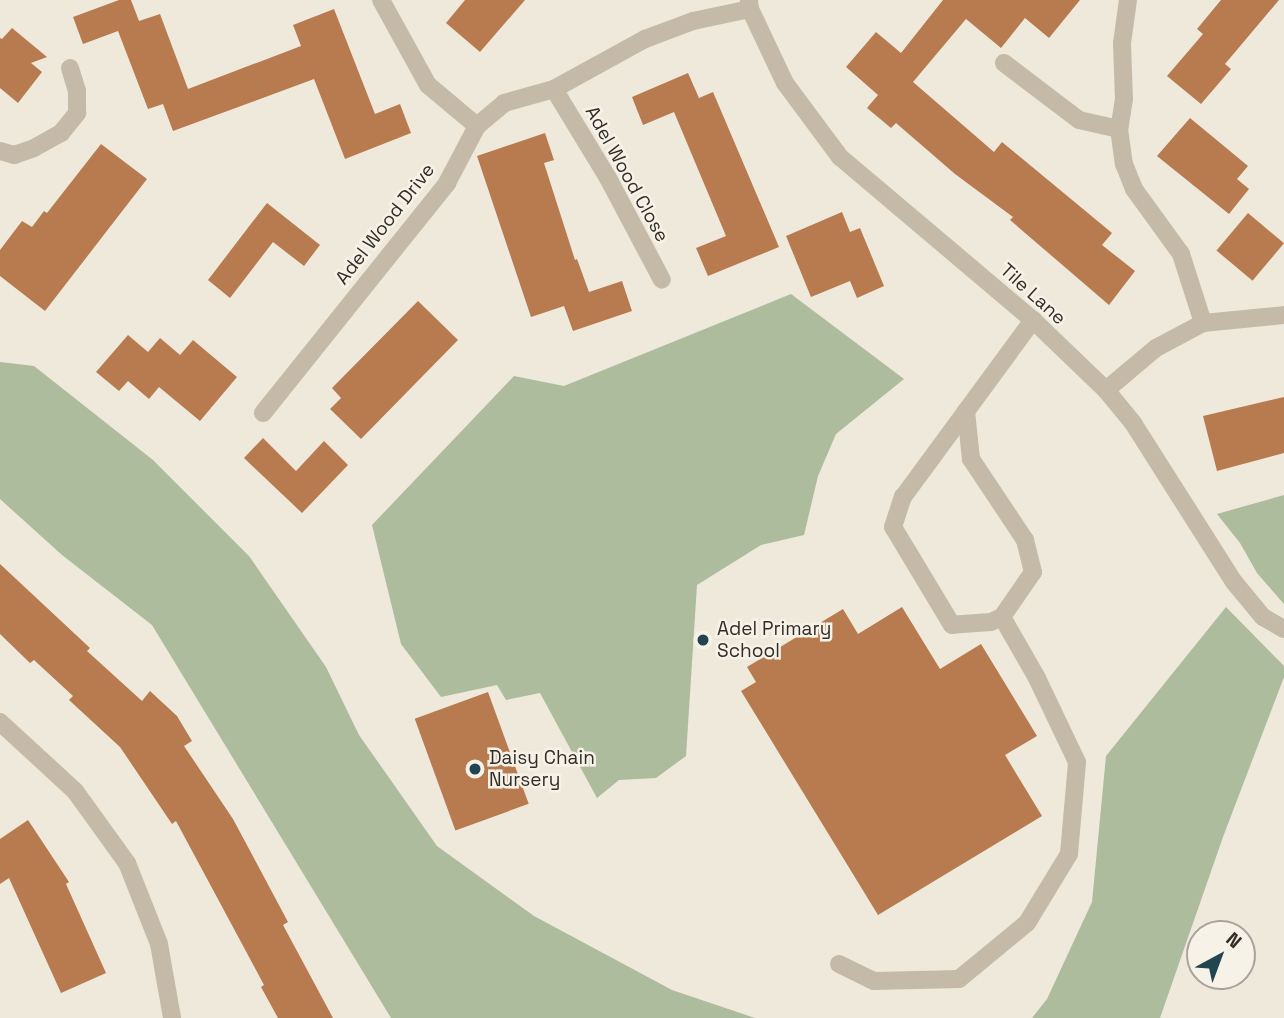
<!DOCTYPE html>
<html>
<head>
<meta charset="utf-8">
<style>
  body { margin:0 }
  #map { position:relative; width:1284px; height:1018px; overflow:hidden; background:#eee9db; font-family:"Space Grotesk",sans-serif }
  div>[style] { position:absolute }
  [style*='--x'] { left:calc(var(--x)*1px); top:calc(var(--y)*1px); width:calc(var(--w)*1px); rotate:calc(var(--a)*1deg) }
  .green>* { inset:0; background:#acbc9d }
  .building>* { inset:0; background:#b87b50; transform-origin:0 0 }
  .lane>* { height:18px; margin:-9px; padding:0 9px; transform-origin:9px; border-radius:9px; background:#c5baa8 }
  .street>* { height:18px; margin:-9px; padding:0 9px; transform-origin:9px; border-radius:9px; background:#c5baa8 }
  .dots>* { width:19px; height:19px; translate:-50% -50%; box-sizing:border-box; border:4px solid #f7f2e7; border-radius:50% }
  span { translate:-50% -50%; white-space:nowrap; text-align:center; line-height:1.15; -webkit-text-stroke:5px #f7f2e7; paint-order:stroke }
  .street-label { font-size:19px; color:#332d28 }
  .poi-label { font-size:19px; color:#332d28 }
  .left { translate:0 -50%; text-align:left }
  .north { position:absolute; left:1186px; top:920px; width:70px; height:70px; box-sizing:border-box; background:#f7f2e7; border:2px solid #a9a39b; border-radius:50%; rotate:41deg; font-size:19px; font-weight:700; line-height:28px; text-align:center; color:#332d28 }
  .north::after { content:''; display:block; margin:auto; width:24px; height:32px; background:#22454f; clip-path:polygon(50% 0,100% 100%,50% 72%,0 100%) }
</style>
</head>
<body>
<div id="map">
  <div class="green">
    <div style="clip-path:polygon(791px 294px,904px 379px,836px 434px,818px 476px,804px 535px,761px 545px,697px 585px,686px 756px,656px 778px,619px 780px,597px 798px,540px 693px,506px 700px,497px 685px,441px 697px,401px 644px,372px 525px,514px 376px,564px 386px)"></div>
    <div style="clip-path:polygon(0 362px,34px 366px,153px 460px,249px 556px,326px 667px,359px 735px,437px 846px,534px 916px,672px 990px,755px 1018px,391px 1018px,152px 625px,62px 555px,0 499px)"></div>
    <div style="clip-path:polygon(1284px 495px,1284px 604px,1257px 573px,1240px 543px,1217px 514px)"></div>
    <div style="clip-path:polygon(1226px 607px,1284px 666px,1284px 677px,1223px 837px,1160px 1018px,1032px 1018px,1047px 999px,1092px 902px,1106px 756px)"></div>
  </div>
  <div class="building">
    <div style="clip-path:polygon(119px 0,131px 0,139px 21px,160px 14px,188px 89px,301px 46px,293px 25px,334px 9px,375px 114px,400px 104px,411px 133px,345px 159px,314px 79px,173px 131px,163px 104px,148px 109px,118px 31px,83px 44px,73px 17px)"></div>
    <div style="clip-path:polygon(465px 0,525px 0,480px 52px,446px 23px)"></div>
    <div style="clip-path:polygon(943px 0,1080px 0,1049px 38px,1025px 18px,1001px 48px,966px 19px,913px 82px,994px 152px,1002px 142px,1112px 233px,1102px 245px,1135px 271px,1109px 305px,1010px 220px,1013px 217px,955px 174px,896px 123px,891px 128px,867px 108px,878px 95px,846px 67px,876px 32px,901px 53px)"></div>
    <div style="clip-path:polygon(1221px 0,1279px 0,1225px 64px,1231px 69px,1201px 104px,1167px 76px,1203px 34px,1197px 29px)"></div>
    <div style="clip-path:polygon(12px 28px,47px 57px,31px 63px,42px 72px,18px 103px,0 88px,0 38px,2px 39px)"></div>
    <div style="clip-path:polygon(688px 73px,699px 98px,713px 92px,779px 247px,708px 276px,696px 248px,726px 236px,674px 112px,643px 125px,632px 97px)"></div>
    <div style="clip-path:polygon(1190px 118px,1248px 166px,1237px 179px,1249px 189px,1229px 214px,1157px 156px)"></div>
    <div style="clip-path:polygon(545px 133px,554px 160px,544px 163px,575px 260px,577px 259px,589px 292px,622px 281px,632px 311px,573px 331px,564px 306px,531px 317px,477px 156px)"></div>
    <div style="clip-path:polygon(101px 144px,147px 179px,45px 311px,0 276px,0 250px,22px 221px,32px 227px,44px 211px,47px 213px)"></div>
    <div style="clip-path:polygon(267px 203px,320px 245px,304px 266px,273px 242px,230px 298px,208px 280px)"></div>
    <div style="clip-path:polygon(842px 212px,850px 232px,860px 228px,884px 286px,857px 298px,850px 281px,811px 297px,786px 236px)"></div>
    <div style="left:1248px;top:213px;width:47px;height:49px;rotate:40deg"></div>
    <div style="clip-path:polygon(418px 301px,458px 340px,361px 439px,330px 409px,341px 398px,332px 388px)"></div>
    <div style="clip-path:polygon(128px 335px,148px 352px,160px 338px,180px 355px,193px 340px,237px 377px,200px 421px,159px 387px,149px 399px,128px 381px,119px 391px,96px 372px)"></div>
    <div style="clip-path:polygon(1284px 397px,1284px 453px,1217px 471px,1203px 416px)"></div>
    <div style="clip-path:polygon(263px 438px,296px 471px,324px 441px,348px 465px,302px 513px,244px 458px)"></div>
    <div style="clip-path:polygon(0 564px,90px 648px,87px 651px,142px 701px,150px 691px,177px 716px,192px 741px,184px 746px,233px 819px,288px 922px,283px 925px,333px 1018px,278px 1018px,261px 987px,264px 985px,176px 821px,172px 824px,120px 747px,69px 700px,73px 696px,34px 660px,30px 663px,0 634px)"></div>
    <div style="clip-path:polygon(902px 607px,940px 669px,981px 644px,1037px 736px,1005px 755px,1042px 816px,878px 915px,741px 691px,756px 682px,747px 667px,843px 609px,858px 634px)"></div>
    <div style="left:488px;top:692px;width:119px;height:78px;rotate:70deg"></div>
    <div style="clip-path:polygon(28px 820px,69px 882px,66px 884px,106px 973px,61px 993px,9px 878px,0 884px,0 839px)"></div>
  </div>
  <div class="lane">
    <div style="--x:1004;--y:63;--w:94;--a:37.2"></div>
    <div style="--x:1079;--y:120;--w:41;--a:12.7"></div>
    <div style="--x:966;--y:411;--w:48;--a:84.1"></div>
    <div style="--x:971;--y:459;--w:97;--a:56.3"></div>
    <div style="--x:1025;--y:540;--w:33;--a:76"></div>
    <div style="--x:1033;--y:572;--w:55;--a:124.6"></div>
    <div style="--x:839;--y:964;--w:39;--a:26"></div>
    <div style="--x:874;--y:981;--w:85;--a:-1.3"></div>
    <div style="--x:959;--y:979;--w:88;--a:-39.5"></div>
    <div style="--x:1027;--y:923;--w:81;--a:-58.7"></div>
    <div style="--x:1069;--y:854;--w:92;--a:-85"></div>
    <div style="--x:1077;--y:762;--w:93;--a:-115.5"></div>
    <div style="--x:1037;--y:678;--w:70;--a:-119.8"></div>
    <div style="--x:1002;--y:617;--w:12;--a:156"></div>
    <div style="--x:991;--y:622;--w:39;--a:176"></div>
    <div style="--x:952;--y:625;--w:114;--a:-121"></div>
    <div style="--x:893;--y:527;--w:32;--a:-72"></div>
    <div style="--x:903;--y:497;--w:220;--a:-53.7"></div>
  </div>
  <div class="street">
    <div style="--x:381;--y:0;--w:97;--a:61.1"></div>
    <div style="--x:428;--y:85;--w:64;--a:39.9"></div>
    <div style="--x:749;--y:0;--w:9;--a:84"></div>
    <div style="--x:750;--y:9;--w:82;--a:64.7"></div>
    <div style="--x:785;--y:83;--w:92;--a:53.4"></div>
    <div style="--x:840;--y:157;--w:253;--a:40.2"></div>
    <div style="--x:1033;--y:320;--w:101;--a:43.8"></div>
    <div style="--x:1106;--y:390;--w:43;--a:50.7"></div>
    <div style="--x:1133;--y:423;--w:188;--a:57.6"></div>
    <div style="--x:1234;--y:582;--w:45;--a:50.4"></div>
    <div style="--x:1263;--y:617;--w:24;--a:30"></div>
    <div style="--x:1128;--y:0;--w:43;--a:97.9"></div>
    <div style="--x:1122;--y:43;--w:56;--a:88"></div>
    <div style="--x:1124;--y:99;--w:30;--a:99"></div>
    <div style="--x:1119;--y:129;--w:35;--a:82"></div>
    <div style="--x:1124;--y:164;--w:27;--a:68"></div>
    <div style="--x:1134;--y:189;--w:80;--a:54.1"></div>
    <div style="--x:1181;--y:254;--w:72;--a:72.3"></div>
    <div style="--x:554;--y:89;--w:104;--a:58.8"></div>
    <div style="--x:608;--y:178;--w:115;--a:62.1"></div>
    <div style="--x:0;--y:151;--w:15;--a:16"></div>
    <div style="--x:14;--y:155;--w:21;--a:-19"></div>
    <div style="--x:34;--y:148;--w:31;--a:-29"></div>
    <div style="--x:61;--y:133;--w:26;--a:-51"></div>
    <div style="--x:77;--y:113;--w:22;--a:-90"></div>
    <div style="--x:77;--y:91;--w:24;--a:-107"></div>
    <div style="--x:1106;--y:390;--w:65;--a:-40"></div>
    <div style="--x:1156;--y:348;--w:53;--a:-28"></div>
    <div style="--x:1203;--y:323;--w:81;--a:-5.6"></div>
    <div style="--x:263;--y:413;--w:295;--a:-51.3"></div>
    <div style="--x:447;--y:183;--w:64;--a:-62.2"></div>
    <div style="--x:477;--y:126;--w:35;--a:-40"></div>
    <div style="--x:504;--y:103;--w:52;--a:-15.6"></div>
    <div style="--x:554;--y:89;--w:104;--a:-28.8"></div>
    <div style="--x:645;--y:39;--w:51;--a:-20.6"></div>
    <div style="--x:693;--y:21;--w:58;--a:-11.9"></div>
    <div style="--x:0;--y:722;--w:102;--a:42.6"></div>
    <div style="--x:75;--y:791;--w:89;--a:54.2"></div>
    <div style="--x:127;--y:863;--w:87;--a:68.4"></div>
    <div style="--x:159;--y:944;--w:75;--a:80"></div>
  </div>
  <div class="dots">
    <div style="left:703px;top:640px;background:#22454f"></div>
    <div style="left:475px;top:769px;background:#22454f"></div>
  </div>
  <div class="street-label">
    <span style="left:627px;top:174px;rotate:61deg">Adel Wood Close</span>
    <span style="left:385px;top:224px;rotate:-52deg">Adel Wood Drive</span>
    <span style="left:1033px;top:294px;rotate:42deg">Tile Lane</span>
  </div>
  <div class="poi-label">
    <span class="left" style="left:717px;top:640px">Adel Primary<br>School</span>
    <span class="left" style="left:489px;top:769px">Daisy Chain<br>Nursery</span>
  </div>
  <div class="north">N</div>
</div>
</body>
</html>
